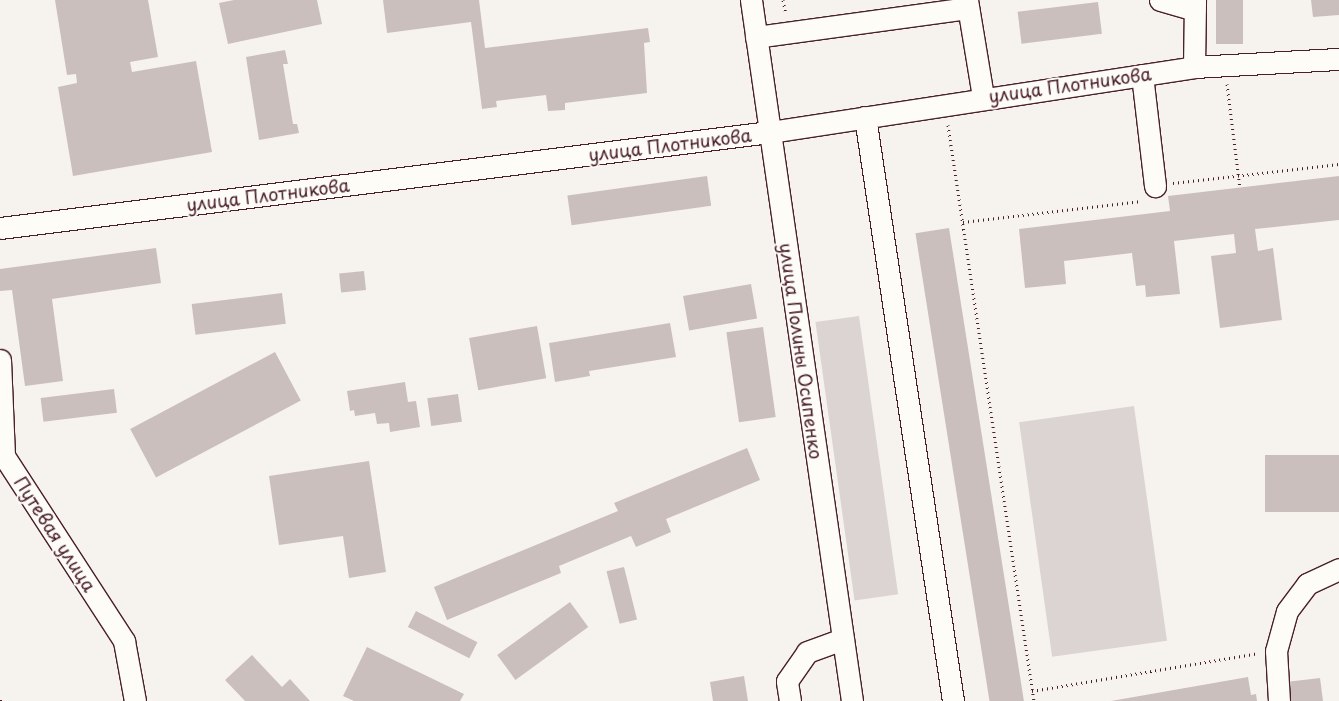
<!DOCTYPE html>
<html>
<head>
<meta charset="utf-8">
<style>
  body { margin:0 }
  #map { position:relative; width:1339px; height:701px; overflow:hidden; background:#f6f3ef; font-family:"Playpen Sans",sans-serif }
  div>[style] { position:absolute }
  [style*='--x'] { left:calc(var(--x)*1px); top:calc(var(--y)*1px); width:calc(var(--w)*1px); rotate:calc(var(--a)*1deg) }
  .green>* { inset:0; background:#dcd4d2; transform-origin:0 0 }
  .building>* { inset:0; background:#cbbfbe; transform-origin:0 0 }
  .path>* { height:3px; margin-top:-1.5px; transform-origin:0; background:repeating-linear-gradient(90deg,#4a1f2b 0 1px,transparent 0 5px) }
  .roads { filter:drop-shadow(1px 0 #4a1f2b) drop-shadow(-1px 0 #4a1f2b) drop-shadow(0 1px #4a1f2b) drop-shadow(0 -1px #4a1f2b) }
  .minor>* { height:21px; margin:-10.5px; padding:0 10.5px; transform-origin:10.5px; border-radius:10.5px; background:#fdfcf7 }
  .rail>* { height:4px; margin-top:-2px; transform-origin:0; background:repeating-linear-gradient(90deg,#4a1f2b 0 8px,transparent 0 12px) }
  span { translate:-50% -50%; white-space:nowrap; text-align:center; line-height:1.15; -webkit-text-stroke:4px #fdfcf7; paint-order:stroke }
  .street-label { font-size:18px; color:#4a1f2b }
</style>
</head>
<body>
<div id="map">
  <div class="green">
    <div style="left:859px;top:316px;width:281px;height:44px;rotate:82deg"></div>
    <div style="left:1134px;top:406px;width:237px;height:116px;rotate:82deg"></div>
  </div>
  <div class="building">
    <div style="clip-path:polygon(55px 0,148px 0,158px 57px,130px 62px,132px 72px,196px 61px,212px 152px,73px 176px,58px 87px,77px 83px,76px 74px,67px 75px)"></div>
    <div style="clip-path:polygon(234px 0,317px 0,322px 24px,228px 44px,219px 3px)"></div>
    <div style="clip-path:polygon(383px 0,479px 0,485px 48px,648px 28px,650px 42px,644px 43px,647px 93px,565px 103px,565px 110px,548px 111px,546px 95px,496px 101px,497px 107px,482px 109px,471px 22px,387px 33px)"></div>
    <div style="left:1216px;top:0;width:27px;height:44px"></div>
    <div style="clip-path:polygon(1311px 0,1339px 0,1339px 15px,1313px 17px)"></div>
    <div style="left:1098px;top:2px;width:32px;height:81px;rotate:83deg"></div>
    <div style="clip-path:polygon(285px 50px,288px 64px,283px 64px,293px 124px,297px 124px,299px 133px,259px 140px,246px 57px)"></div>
    <div style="left:707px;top:176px;width:30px;height:141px;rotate:82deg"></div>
    <div style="clip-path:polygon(1339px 176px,1339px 220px,1255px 229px,1258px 251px,1273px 248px,1282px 320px,1220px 328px,1211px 256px,1236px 253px,1234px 234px,1174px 241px,1180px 294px,1146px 297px,1145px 285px,1136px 286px,1132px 253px,1064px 261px,1066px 284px,1025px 288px,1019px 229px,1170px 211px,1168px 196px)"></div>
    <div style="left:949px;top:228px;width:479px;height:34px;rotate:81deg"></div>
    <div style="clip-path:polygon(156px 248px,161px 283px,52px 299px,63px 381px,25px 386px,12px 290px,0 291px,0 269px)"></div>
    <div style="left:364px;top:271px;width:19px;height:25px;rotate:84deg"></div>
    <div style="left:751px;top:284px;width:35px;height:69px;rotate:80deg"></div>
    <div style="left:282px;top:293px;width:31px;height:91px;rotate:83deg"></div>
    <div style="clip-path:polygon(670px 323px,676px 357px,589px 371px,590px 376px,555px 382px,549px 343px)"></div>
    <div style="left:537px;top:326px;width:53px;height:69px;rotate:80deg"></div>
    <div style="left:763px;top:327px;width:91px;height:37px;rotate:82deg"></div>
    <div style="left:275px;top:352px;width:55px;height:164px;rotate:62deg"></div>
    <div style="clip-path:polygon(405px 382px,408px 402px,416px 401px,420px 427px,390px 432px,389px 423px,377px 424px,375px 413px,355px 416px,354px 410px,350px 411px,347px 391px)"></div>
    <div style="left:114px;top:389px;width:24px;height:74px;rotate:83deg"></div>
    <div style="left:458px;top:394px;width:28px;height:31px;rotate:82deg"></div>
    <div style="clip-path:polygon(747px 448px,760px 480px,666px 519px,671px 532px,636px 547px,631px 536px,559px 566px,561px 573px,447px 620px,434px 587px,618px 511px,614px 503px)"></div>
    <div style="left:1339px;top:455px;width:57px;height:74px;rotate:90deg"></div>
    <div style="clip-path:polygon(369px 461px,386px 572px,349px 578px,343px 536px,279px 545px,269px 476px)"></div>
    <div style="left:624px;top:567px;width:54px;height:18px;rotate:76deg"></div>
    <div style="left:570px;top:602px;width:31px;height:90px;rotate:54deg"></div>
    <div style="left:416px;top:611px;width:69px;height:18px;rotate:27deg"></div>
    <div style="clip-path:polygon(367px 647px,464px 694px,460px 701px,354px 701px,343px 696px)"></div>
    <div style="clip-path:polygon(252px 655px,282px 687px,290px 679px,310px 701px,245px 701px,225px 680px)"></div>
    <div style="clip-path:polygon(744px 676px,748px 701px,713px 701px,710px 682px)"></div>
    <div style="clip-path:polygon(1248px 677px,1251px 695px,1256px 694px,1257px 701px,1111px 701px)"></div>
    <div style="clip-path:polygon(1320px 678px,1323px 701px,1289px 701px,1286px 682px)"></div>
  </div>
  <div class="path">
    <div style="--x:783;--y:0;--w:14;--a:78"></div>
    <div style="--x:1227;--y:84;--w:105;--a:82.9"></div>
    <div style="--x:948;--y:125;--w:582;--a:81.51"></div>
    <div style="--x:1173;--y:183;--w:167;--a:-6.5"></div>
    <div style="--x:963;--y:222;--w:180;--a:-6.7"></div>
    <div style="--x:1032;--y:691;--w:229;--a:-9.5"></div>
  </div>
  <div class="roads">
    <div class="minor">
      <div style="--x:751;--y:0;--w:708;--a:81.8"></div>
      <div style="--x:967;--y:0;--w:98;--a:80.6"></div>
      <div style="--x:1160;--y:0;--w:36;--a:16"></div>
      <div style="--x:756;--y:37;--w:214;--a:-7.8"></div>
      <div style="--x:1194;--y:67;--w:67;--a:-89.1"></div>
      <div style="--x:1142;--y:75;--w:112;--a:83.3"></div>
      <div style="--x:865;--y:117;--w:591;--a:81.43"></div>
      <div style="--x:0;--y:228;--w:776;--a:-7.11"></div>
      <div style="--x:770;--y:132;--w:429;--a:-8.7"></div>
      <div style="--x:1194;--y:67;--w:145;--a:-3.2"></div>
      <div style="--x:0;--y:360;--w:96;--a:87.6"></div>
      <div style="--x:4;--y:456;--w:221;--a:57"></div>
      <div style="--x:124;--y:641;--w:61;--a:79.6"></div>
      <div style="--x:790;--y:701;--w:20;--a:-99"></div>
      <div style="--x:787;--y:681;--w:35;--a:-55"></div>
      <div style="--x:807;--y:652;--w:38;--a:-20"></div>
      <div style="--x:1279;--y:701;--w:50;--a:-93.4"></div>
      <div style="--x:1276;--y:651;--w:41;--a:-74.6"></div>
      <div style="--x:1287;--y:611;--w:34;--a:-53"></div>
      <div style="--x:1307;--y:584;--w:35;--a:-25"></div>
    </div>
  </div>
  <div class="rail">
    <div style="--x:0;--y:700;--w:1;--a:90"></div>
  </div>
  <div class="street-label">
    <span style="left:1070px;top:85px;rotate:-8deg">улица Плотникова</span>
    <span style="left:670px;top:145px;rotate:-7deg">улица Плотникова</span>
    <span style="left:268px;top:195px;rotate:-7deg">улица Плотникова</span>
    <span style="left:801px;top:351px;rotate:82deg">улица Полины Осипенко</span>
    <span style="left:55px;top:534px;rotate:57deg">Путевая улица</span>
  </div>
</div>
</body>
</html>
